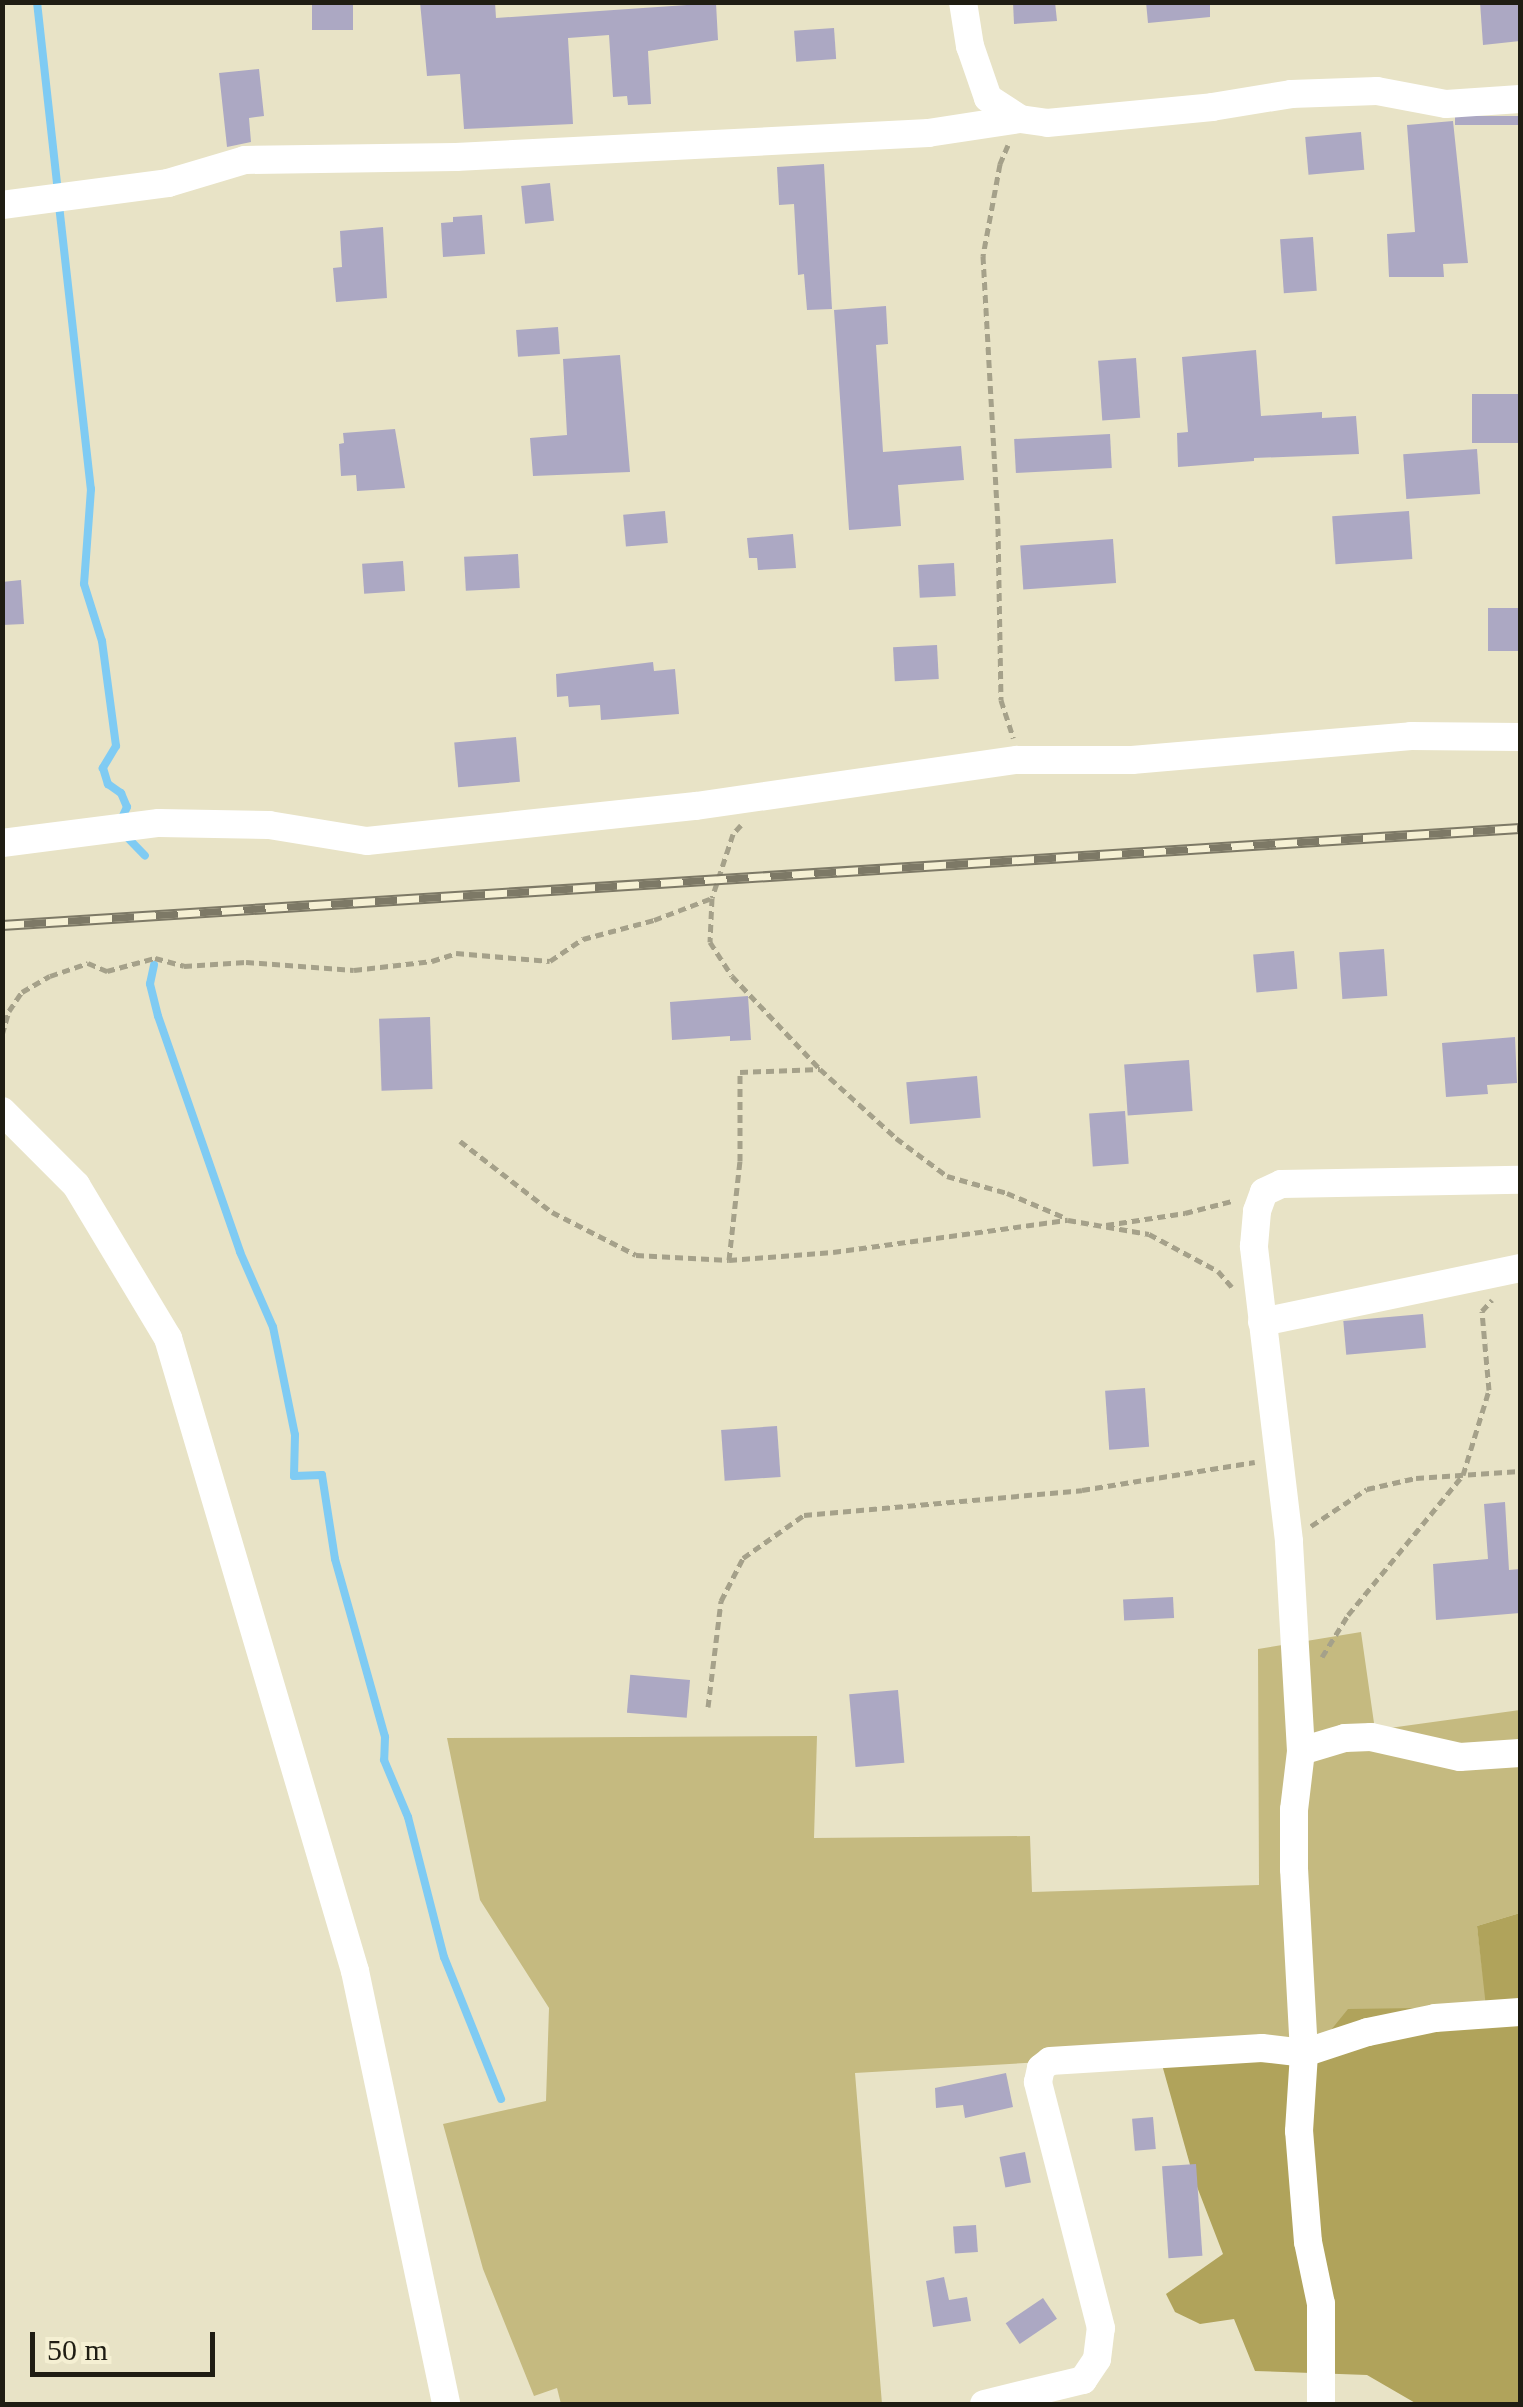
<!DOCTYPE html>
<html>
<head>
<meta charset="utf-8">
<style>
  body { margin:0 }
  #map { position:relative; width:1523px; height:2407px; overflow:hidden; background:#e8e3c6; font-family:Georgia,serif }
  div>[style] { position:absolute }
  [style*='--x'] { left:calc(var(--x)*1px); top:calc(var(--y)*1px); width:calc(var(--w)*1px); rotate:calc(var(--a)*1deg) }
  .green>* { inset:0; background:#c5ba80 }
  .forest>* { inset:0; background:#b0a35b }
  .stream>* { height:8px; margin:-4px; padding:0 4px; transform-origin:4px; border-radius:4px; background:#7fcbf3 }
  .building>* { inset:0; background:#aca8c3; transform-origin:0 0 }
  .path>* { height:5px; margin-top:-2.5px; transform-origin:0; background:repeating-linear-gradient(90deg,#a5a18a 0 8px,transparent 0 13px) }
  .minor>* { height:28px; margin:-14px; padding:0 14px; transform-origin:14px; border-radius:14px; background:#fff }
  .rail>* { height:11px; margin-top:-5.5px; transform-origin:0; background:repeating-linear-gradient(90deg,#f5f0d3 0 22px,#7d7966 0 44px); box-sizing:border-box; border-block:2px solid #7d7966 }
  span { translate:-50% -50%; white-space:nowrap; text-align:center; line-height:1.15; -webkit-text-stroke:8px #f5f0d3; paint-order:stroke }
  .frame { position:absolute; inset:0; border:5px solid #1f1d13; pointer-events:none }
  .scale { position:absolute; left:30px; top:2332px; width:185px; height:45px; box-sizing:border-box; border:5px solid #1f1d13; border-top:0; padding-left:12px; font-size:30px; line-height:35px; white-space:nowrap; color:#1f1d13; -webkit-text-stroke:8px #f5f0d3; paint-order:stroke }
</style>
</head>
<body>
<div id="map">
  <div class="green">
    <div style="clip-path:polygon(1361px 1632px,1375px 1730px,1520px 1710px,1520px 1913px,1477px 1926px,1487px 2007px,1318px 2046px,855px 2073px,882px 2404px,561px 2404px,557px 2388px,534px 2396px,483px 2269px,443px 2124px,546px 2101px,549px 2008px,480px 1900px,447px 1738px,817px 1736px,814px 1838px,1030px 1836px,1032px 1892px,1259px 1885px,1258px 1649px)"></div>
  </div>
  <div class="forest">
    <div style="clip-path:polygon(1520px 1913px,1520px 2404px,1417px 2404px,1367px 2375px,1255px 2371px,1234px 2319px,1200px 2324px,1175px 2312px,1166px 2294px,1223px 2254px,1194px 2179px,1159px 2054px,1318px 2046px,1348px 2009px,1486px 2007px,1477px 1926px)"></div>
  </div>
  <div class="stream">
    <div style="--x:37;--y:2;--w:190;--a:83.7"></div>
    <div style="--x:59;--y:205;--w:286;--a:83.6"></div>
    <div style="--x:91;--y:489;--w:95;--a:94.2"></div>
    <div style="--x:84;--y:584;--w:60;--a:72.5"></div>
    <div style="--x:102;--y:641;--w:106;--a:82.4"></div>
    <div style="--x:116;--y:746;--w:26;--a:121"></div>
    <div style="--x:103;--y:768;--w:17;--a:73"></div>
    <div style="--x:108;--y:784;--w:16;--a:35"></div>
    <div style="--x:121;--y:793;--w:15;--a:67"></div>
    <div style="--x:127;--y:807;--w:17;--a:115"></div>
    <div style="--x:124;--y:834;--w:30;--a:46"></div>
    <div style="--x:154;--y:965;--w:19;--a:102"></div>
    <div style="--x:150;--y:984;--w:33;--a:76"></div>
    <div style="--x:158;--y:1016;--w:250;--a:70.8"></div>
    <div style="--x:240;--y:1252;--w:82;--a:66.3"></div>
    <div style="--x:273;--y:1327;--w:110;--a:78.5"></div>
    <div style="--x:295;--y:1435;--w:41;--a:91.4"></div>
    <div style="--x:294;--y:1476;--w:28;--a:-2"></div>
    <div style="--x:322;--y:1475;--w:85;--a:81.2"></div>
    <div style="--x:335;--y:1559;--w:185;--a:74.3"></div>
    <div style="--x:385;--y:1737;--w:23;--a:92"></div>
    <div style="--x:384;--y:1760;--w:62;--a:67.2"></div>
    <div style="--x:408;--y:1817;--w:145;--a:75.6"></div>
    <div style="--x:444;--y:1957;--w:153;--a:68.1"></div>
  </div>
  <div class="building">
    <div style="left:312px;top:2px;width:41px;height:28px"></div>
    <div style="clip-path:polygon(420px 2px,495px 2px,496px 18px,716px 3px,718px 40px,648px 51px,651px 104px,628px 105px,627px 96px,613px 97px,609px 35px,568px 38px,573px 124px,464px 129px,460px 74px,427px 76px)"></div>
    <div style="clip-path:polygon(1013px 2px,1055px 2px,1057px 21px,1014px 24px)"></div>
    <div style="clip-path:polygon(1146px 2px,1210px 2px,1210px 17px,1148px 23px)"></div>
    <div style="clip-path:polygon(1480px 2px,1520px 2px,1520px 41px,1483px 45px)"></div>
    <div style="left:834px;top:28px;width:31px;height:40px;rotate:86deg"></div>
    <div style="clip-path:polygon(259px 69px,264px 116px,249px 118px,251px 142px,227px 147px,219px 73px)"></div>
    <div style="left:1520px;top:116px;width:9px;height:65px;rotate:90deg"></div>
    <div style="clip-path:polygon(1453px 121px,1468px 263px,1443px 264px,1444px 277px,1389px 277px,1387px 234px,1415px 232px,1407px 125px)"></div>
    <div style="left:1361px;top:132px;width:38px;height:56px;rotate:85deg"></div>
    <div style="clip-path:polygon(824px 164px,832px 309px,807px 310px,804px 274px,798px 275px,794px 204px,779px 205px,777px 167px)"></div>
    <div style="left:550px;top:183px;width:38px;height:29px;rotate:84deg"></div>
    <div style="clip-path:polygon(482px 215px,485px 254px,443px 257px,441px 223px,453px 222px,453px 217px)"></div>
    <div style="clip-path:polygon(383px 227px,387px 298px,336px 302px,333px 268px,342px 267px,340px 231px)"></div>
    <div style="left:1313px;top:237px;width:54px;height:33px;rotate:86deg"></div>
    <div style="clip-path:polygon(886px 306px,888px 344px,876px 345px,883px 452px,961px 446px,964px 480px,898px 485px,901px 526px,849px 530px,834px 310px)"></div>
    <div style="left:558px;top:327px;width:27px;height:42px;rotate:86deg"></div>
    <div style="clip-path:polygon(1256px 350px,1261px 416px,1322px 412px,1322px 418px,1356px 416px,1359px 454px,1254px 458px,1254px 461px,1178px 467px,1177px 433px,1188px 432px,1182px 357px)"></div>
    <div style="clip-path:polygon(620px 355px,630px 472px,533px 476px,530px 438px,567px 435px,563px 359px)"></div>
    <div style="left:1136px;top:358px;width:60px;height:38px;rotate:86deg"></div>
    <div style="left:1520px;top:394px;width:49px;height:48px;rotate:90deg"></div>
    <div style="clip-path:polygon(395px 429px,405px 488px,357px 491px,356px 475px,341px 476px,339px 444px,344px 443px,343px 433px)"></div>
    <div style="left:1110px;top:434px;width:34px;height:96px;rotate:87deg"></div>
    <div style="left:1477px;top:449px;width:45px;height:74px;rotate:86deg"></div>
    <div style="left:665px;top:511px;width:32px;height:42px;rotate:85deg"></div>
    <div style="left:1409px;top:511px;width:48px;height:77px;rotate:86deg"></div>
    <div style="clip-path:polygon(793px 534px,796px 568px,758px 570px,757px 558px,749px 558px,747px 538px)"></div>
    <div style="left:1113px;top:539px;width:44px;height:93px;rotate:86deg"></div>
    <div style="left:518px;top:554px;width:34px;height:54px;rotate:87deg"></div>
    <div style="left:403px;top:561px;width:30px;height:41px;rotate:86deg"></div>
    <div style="left:954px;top:563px;width:33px;height:36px;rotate:87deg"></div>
    <div style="clip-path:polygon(21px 580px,24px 624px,2px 625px,2px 582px)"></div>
    <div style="left:1520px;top:608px;width:43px;height:32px;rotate:90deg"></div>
    <div style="left:937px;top:645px;width:34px;height:44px;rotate:87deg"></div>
    <div style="clip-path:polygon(653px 662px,654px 671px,675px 669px,679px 714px,601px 720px,600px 705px,569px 707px,568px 696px,557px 697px,556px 674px)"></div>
    <div style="left:516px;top:737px;width:45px;height:62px;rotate:85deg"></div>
    <div style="left:1384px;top:949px;width:47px;height:45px;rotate:86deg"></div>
    <div style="left:1294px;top:951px;width:38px;height:41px;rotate:85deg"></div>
    <div style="clip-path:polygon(748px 996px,751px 1040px,730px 1041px,730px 1036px,672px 1040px,670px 1002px)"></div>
    <div style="left:430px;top:1017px;width:72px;height:51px;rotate:88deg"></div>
    <div style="clip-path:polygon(1515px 1037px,1517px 1083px,1487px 1085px,1488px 1094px,1446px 1097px,1442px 1043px)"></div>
    <div style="left:1189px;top:1060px;width:51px;height:65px;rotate:86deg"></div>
    <div style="left:977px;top:1076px;width:42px;height:71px;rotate:85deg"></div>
    <div style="left:1125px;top:1111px;width:53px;height:36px;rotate:86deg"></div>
    <div style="left:1423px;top:1314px;width:34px;height:80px;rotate:85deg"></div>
    <div style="left:1145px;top:1388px;width:59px;height:40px;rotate:86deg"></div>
    <div style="left:777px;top:1426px;width:51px;height:56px;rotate:86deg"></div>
    <div style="clip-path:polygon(1505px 1502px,1509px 1570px,1520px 1569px,1520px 1613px,1436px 1620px,1433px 1564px,1488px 1559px,1484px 1504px)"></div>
    <div style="left:1173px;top:1597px;width:21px;height:50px;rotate:87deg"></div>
    <div style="left:690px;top:1680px;width:38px;height:60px;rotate:95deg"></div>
    <div style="left:898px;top:1690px;width:73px;height:49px;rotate:85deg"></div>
    <div style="clip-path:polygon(1006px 2073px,1013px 2107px,965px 2118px,963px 2105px,936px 2108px,935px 2088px)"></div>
    <div style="left:1153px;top:2117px;width:32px;height:21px;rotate:85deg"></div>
    <div style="left:1025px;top:2152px;width:31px;height:26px;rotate:79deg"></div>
    <div style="left:1196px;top:2164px;width:92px;height:34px;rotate:86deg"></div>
    <div style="left:976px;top:2225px;width:27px;height:23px;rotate:86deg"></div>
    <div style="clip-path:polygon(944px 2277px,949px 2300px,967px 2297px,971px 2321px,933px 2327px,926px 2281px)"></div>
    <div style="left:1043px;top:2298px;width:25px;height:45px;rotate:56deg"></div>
  </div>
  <div class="path">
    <div style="--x:1008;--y:145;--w:21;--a:113"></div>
    <div style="--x:1000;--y:164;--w:94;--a:100.5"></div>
    <div style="--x:983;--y:256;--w:272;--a:86.8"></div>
    <div style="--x:998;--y:528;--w:172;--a:89"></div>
    <div style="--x:1001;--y:700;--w:40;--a:72"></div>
    <div style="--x:741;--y:825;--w:12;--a:132"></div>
    <div style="--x:733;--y:834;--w:67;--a:108.2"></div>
    <div style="--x:712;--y:898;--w:44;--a:92.6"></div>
    <div style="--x:710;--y:942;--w:40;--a:57.1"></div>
    <div style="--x:732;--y:976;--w:128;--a:46.6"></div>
    <div style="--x:820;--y:1069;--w:103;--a:42.2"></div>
    <div style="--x:896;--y:1138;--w:64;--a:36.7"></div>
    <div style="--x:947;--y:1176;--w:62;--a:15.8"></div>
    <div style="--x:1007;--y:1193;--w:64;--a:23"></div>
    <div style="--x:2;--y:1035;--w:25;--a:-74"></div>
    <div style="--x:9;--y:1011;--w:23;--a:-56"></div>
    <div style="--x:22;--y:992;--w:32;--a:-30"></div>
    <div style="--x:50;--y:976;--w:40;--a:-18.9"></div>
    <div style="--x:88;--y:963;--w:21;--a:23"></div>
    <div style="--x:107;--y:971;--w:50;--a:-15.2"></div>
    <div style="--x:155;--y:958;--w:30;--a:15"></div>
    <div style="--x:184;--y:966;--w:62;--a:-3.7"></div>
    <div style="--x:246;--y:962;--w:108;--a:4.2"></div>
    <div style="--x:354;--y:970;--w:79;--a:-6.6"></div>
    <div style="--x:432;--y:961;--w:25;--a:-18"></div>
    <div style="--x:456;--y:953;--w:94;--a:4.9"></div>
    <div style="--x:550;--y:961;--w:40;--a:-34"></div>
    <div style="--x:583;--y:939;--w:73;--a:-15"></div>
    <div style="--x:654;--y:920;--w:62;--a:-20.8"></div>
    <div style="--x:460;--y:1141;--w:116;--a:37.7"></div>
    <div style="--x:552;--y:1212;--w:94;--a:27.1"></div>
    <div style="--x:636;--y:1255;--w:93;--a:3.1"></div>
    <div style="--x:729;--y:1260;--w:104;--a:-4.4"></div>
    <div style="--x:833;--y:1252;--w:237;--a:-7.8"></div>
    <div style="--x:1068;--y:1220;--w:82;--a:9.8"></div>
    <div style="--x:1149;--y:1234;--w:78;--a:28.2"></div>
    <div style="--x:1218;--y:1271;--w:21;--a:49"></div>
    <div style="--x:1106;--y:1225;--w:80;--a:-8.6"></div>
    <div style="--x:1185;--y:1213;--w:49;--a:-14.3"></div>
    <div style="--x:729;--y:1260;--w:100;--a:-83.7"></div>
    <div style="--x:740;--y:1161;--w:89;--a:-90"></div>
    <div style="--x:740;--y:1072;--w:80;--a:-2.1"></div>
    <div style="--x:1311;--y:1526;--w:67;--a:-33.5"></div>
    <div style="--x:1367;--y:1489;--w:50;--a:-12.7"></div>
    <div style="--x:1416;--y:1478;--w:104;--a:-3.9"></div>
    <div style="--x:1322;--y:1657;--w:49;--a:-58.2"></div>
    <div style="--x:1348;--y:1615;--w:181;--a:-50.6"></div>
    <div style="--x:1463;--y:1475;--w:89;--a:-73"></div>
    <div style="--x:1489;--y:1390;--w:79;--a:-95.1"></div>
    <div style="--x:1482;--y:1311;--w:15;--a:-48"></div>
    <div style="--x:708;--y:1707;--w:107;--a:-83"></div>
    <div style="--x:721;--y:1601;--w:48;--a:-62.9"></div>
    <div style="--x:743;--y:1558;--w:75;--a:-35.2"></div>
    <div style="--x:804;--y:1515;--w:279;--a:-5.1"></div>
    <div style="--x:1082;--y:1490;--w:175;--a:-9.2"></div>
  </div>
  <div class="minor">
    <div style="--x:963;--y:2;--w:45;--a:81"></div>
    <div style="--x:970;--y:46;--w:55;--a:70.9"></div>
    <div style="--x:988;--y:98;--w:38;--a:33"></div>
    <div style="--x:2;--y:205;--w:167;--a:-7.5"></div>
    <div style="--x:168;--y:183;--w:80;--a:-16.6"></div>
    <div style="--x:245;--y:160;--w:211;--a:-0.8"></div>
    <div style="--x:456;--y:157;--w:473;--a:-2.9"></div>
    <div style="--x:928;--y:133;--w:93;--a:-8.7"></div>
    <div style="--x:1020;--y:119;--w:27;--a:8"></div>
    <div style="--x:1047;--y:123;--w:166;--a:-5.5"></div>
    <div style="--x:1212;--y:107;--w:80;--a:-9.3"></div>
    <div style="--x:1291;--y:94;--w:86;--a:-2"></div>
    <div style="--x:1377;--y:91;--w:70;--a:10.7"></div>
    <div style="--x:1446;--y:104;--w:74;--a:-3.9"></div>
    <div style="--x:2;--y:843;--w:158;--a:-7.3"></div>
    <div style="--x:159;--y:823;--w:110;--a:1"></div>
    <div style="--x:269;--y:825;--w:99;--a:9.3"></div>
    <div style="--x:367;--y:841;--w:331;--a:-6.1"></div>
    <div style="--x:696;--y:806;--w:324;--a:-8.2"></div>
    <div style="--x:1017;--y:760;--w:115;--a:0"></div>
    <div style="--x:1132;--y:760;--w:280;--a:-4.9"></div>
    <div style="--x:1411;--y:736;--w:109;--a:0.5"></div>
    <div style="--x:2;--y:1111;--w:105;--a:45"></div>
    <div style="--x:76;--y:1185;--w:179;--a:59"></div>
    <div style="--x:168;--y:1338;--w:660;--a:73.54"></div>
    <div style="--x:355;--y:1971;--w:442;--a:78.1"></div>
    <div style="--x:1262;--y:1322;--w:264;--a:-11.8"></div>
    <div style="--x:1301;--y:1751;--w:46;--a:-16.5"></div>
    <div style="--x:1345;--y:1738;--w:26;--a:-2"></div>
    <div style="--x:1371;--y:1737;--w:91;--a:12.7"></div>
    <div style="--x:1460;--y:1757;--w:60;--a:-3.8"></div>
    <div style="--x:984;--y:2404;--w:102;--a:-13.6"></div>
    <div style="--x:1083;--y:2380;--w:25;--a:-56"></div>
    <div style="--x:1097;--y:2359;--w:31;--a:-83"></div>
    <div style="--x:1101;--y:2328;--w:254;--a:-104.4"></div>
    <div style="--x:1038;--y:2082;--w:14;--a:-78"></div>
    <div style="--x:1041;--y:2068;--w:11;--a:-38"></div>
    <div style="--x:1050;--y:2061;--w:212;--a:-3.5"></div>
    <div style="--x:1262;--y:2048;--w:42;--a:6.8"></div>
    <div style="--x:1304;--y:2053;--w:67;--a:-18.2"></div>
    <div style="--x:1368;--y:2032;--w:68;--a:-11.8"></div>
    <div style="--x:1435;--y:2018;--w:85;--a:-4"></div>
    <div style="--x:1321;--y:2404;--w:100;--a:-90"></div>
    <div style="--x:1321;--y:2304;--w:63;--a:-101.8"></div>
    <div style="--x:1308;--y:2242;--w:111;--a:-94.6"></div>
    <div style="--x:1299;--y:2131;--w:78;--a:-86.3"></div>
    <div style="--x:1304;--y:2053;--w:184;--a:-93.1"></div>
    <div style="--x:1294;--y:1869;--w:59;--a:-90"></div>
    <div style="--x:1294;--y:1810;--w:59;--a:-83.2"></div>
    <div style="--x:1301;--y:1751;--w:210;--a:-93.3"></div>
    <div style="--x:1289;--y:1541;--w:297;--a:-96.8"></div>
    <div style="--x:1254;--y:1246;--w:35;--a:-85"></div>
    <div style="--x:1257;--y:1211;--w:20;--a:-70"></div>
    <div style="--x:1264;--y:1192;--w:19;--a:-25"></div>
    <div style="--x:1281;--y:1184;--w:239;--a:-1"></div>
  </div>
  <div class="rail">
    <div style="--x:2;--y:925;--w:1521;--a:-3.66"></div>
  </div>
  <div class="frame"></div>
  <div class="scale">50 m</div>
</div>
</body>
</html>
